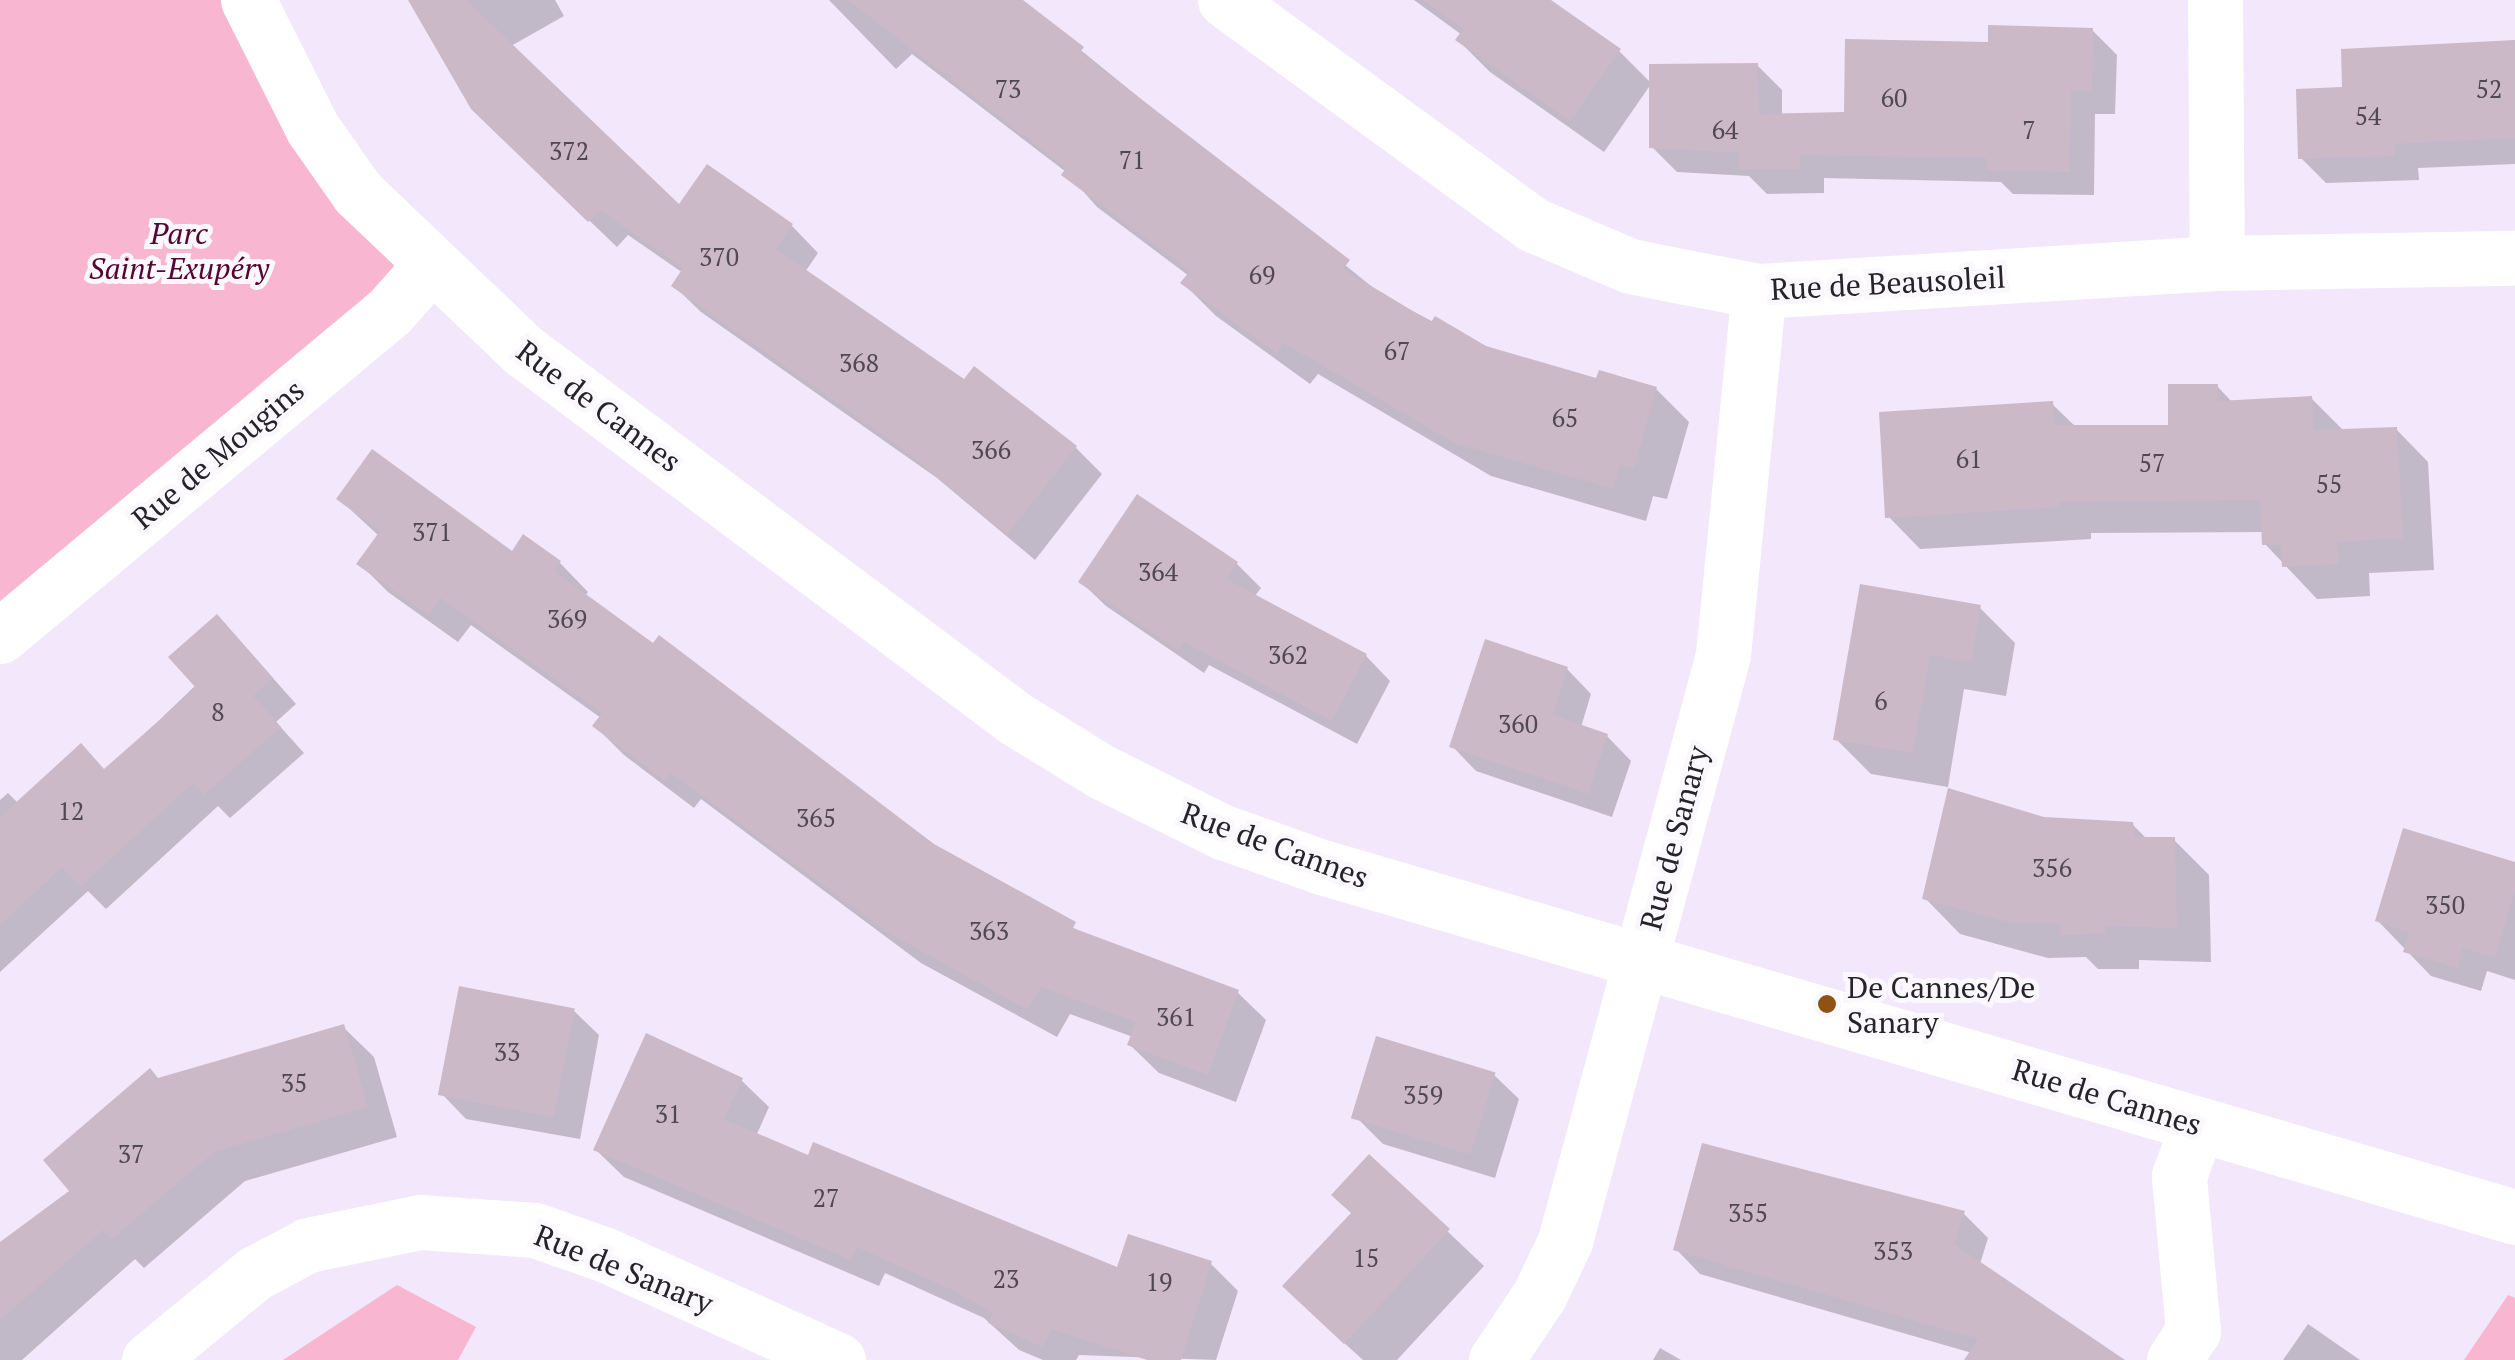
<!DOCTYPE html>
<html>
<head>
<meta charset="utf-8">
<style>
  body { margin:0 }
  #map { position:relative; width:2515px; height:1360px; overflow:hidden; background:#f2e7fb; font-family:"PT Serif",serif }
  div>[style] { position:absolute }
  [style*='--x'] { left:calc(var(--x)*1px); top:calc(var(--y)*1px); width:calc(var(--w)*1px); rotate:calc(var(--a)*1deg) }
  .green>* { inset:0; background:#f8b6d0 }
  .shadow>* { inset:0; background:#0003 }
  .building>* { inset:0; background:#ccb9c8; transform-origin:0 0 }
  .minor>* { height:55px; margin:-27.5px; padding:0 27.5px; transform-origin:27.5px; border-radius:27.5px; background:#fff }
  .dots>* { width:28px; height:28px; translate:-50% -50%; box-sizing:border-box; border:5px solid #faf8fc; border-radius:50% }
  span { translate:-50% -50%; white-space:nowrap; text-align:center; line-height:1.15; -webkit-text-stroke:10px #faf8fc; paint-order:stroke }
  .number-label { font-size:25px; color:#504852 }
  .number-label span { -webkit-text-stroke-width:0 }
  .park-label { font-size:30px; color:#560432; font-style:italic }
  .street-label { font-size:30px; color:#27232a }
  .poi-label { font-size:30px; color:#27232a }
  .left { translate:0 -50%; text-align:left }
</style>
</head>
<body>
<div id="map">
  <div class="green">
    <div style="clip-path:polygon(0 0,248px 0,430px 266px,0 636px)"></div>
    <div style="clip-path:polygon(397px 1285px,476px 1327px,458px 1360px,283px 1360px)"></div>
    <div style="clip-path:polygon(2508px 1295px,2515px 1298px,2515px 1360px,2464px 1360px)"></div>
  </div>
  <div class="shadow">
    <div style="clip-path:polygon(411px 0,555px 0,564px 16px,511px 46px,680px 208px,792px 226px,818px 253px,805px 272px,965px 382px,1075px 447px,1102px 474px,1035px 560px,937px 478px,701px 312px,674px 286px,683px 273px,628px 235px,617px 247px,501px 136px)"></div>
    <div style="clip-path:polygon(829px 0,1019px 0,1382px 295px,1485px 349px,1598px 381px,1656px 389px,1689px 422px,1667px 499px,1653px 496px,1646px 521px,1491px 476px,1318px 374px,1310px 384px,1216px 316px,1183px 283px,1189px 276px,1097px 207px,1066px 172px,912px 54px,896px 69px)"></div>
    <div style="clip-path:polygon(1414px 0,1546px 0,1619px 51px,1651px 83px,1757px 65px,1782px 90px,1782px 116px,1846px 114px,1991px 44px,2092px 30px,2117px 55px,2115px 114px,2095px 114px,2094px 195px,2013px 194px,2001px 182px,1824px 178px,1824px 193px,1767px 194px,1749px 176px,1677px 172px,1652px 147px,1651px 84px,1604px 152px,1490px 72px,1458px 40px,1462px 35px)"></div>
    <div style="clip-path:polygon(2515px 43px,2515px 164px,2418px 168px,2419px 180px,2326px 183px,2301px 158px,2345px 89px)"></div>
    <div style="clip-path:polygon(2217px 386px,2233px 403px,2311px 398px,2344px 431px,2396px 429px,2428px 462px,2434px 570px,2369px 573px,2370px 596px,2317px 599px,2265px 544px,2264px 532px,2091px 533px,2091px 539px,1920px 549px,1888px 516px,2052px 404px,2077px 428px,2170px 428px)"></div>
    <div style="clip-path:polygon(339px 499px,512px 554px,560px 563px,588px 592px,585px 596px,933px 846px,1087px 936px,1237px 992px,1266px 1020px,1236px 1102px,1159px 1073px,1130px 1045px,1133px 1037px,1070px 1014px,1057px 1037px,921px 963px,701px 799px,694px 808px,624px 755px,595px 726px,601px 718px,471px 625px,458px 642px,388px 592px,359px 563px,379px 536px)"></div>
    <div style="clip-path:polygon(1236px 563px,1261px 588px,1254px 597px,1366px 656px,1390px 681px,1357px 744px,1209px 665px,1204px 673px,1106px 606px,1081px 582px)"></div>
    <div style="clip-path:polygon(1980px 608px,2015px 643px,2006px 696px,1964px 689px,1948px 787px,1871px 774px,1836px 739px)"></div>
    <div style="clip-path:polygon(241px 642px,296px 704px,276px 722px,304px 753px,230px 818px,218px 806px,106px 909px,88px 891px,0 972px,0 800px,8px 793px,19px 804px,105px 772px)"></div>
    <div style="clip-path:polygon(1567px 669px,1591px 694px,1581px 727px,1607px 736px,1631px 761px,1612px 817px,1476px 771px,1452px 746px)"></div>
    <div style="clip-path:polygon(2043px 820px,2132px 824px,2147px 839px,2174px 840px,2209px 875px,2211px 962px,2139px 960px,2139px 969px,2098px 969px,2086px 957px,2048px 958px,1960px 934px,1925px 898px)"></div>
    <div style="clip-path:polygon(2515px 865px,2515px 980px,2487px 971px,2481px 991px,2431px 976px,2378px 921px)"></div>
    <div style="clip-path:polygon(574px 1011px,599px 1035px,580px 1139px,466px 1119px,442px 1094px)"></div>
    <div style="clip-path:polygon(343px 1027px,374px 1057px,397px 1137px,245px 1181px,144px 1268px,135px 1259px,22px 1360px,0 1360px,0 1244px,73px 1191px,159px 1081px)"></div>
    <div style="clip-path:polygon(1494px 1075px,1519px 1099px,1495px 1178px,1383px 1144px,1358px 1119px)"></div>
    <div style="clip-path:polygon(741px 1080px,769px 1107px,756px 1136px,1119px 1271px,1211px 1264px,1238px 1291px,1216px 1360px,1079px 1355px,1076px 1360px,1043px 1360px,1019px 1350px,984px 1318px,885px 1273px,879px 1286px,624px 1177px,596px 1150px)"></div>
    <div style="clip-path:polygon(1369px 1157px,1484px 1266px,1397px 1360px,1363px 1360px,1321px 1322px)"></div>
    <div style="clip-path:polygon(1963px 1213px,1988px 1238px,1980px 1264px,2119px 1360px,1967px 1360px,1972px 1353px,1700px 1274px,1676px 1249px)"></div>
    <div style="clip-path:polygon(2308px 1324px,2360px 1360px,2283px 1360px)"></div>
    <div style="clip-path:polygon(1660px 1348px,1681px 1360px,1653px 1360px)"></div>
  </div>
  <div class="building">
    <div style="clip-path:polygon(408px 0,466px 0,679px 204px,707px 164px,793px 224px,776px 249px,964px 379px,974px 366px,1077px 446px,1007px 535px,907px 452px,671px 286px,683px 268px,600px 210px,588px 222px,471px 109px)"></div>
    <div style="clip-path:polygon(848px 0,1023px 0,1084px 47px,1080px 52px,1350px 260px,1343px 269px,1431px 322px,1435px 316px,1486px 346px,1596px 378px,1599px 370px,1657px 387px,1634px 468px,1620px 465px,1613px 489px,1456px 444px,1284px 343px,1276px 353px,1180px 283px,1190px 271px,1061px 175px,1066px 168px)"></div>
    <div style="clip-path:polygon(1423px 0,1551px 0,1621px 49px,1570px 121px,1455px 40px,1463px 29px)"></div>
    <div style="clip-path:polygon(1988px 25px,2093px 28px,2092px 91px,2071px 90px,2070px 172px,1986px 170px,1986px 158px,1800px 155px,1800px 169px,1739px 170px,1739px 153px,1649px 148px,1649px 64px,1758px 63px,1759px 114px,1844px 112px,1845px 39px,1988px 42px)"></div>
    <div style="clip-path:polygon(2515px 40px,2515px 138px,2394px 144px,2395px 156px,2298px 159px,2296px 89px,2342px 87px,2341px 49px)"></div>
    <div style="clip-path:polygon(2168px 384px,2218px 384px,2218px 401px,2312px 396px,2314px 430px,2397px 427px,2403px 538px,2337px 542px,2339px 564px,2282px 567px,2281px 545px,2262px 545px,2260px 500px,2059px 502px,2060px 507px,1885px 518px,1879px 412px,2053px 401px,2055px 425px,2168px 425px)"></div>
    <div style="clip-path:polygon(372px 449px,512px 551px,523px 534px,561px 561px,554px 571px,653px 643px,659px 635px,934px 844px,1076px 922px,1073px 928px,1239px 990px,1208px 1075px,1127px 1045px,1136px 1022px,1041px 987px,1028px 1010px,890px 934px,671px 773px,665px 781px,592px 726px,602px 713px,441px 598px,428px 615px,356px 564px,380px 531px,336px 499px)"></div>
    <div style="clip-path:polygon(1137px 494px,1238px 562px,1226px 579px,1367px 654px,1332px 721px,1184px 642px,1178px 650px,1078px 582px)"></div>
    <div style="clip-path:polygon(1860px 584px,1981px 605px,1971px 662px,1930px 655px,1913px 753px,1833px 740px)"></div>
    <div style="clip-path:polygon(217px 614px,273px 678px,253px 696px,281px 727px,204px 795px,193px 783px,80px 887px,62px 867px,0 925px,0 817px,81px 743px,104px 769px,196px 688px,168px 657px)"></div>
    <div style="clip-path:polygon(1485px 639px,1568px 667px,1553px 715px,1608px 734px,1588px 794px,1449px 747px)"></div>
    <div style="clip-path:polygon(1948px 788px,2044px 817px,2133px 822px,2135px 837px,2175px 837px,2177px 928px,2105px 926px,2105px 934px,2060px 935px,2060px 923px,2011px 923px,1922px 899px)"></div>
    <div style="clip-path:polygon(2403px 828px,2515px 862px,2515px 890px,2495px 958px,2463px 948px,2457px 968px,2403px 952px,2409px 932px,2375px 921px)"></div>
    <div style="left:459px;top:986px;width:118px;height:111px;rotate:11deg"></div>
    <div style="clip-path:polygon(344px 1024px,368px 1107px,214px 1152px,112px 1239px,103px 1230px,0 1320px,0 1242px,69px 1191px,43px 1160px,150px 1068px,158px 1078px)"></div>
    <div style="clip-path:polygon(646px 1033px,743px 1078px,724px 1119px,808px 1155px,813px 1142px,1117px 1267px,1128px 1234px,1212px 1261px,1181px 1360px,1147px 1360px,1051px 1329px,1043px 1347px,988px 1323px,993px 1313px,954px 1291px,857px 1247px,851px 1260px,593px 1150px)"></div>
    <div style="left:1376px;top:1036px;width:125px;height:86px;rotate:17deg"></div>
    <div style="clip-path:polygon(1702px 1143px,1965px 1211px,1954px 1244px,2125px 1360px,1964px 1360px,1978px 1339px,1673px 1250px)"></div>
    <div style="clip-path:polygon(1369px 1154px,1450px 1229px,1344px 1344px,1282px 1286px,1351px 1213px,1331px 1195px)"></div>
  </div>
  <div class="minor">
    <div style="--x:248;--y:0;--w:144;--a:63.3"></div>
    <div style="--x:313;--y:129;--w:78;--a:54.9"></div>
    <div style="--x:358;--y:193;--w:229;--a:43.6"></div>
    <div style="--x:524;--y:351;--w:614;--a:36.8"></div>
    <div style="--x:1016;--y:719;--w:101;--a:31.6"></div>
    <div style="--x:1102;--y:772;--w:135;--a:26.4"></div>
    <div style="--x:1223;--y:832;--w:105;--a:19.5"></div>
    <div style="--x:1322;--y:867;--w:1243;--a:16.35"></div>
    <div style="--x:1225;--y:0;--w:382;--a:36.1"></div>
    <div style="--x:1534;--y:225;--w:104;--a:23.1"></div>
    <div style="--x:1630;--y:266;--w:56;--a:11.3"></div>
    <div style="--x:1685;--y:277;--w:75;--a:10.7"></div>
    <div style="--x:1759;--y:291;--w:459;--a:-3.5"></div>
    <div style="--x:2217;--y:263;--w:298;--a:-1"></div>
    <div style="--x:2215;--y:0;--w:263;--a:89.6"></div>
    <div style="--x:0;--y:636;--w:506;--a:-39.79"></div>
    <div style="--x:389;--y:312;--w:62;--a:-48.3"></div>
    <div style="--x:149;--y:1360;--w:137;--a:-39.4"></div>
    <div style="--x:255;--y:1273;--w:60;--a:-27.8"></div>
    <div style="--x:308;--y:1245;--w:114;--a:-11.6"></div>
    <div style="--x:420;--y:1222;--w:115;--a:4"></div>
    <div style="--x:535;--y:1230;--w:75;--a:19.4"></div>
    <div style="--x:606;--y:1255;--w:255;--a:24.4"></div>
    <div style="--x:1496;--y:1360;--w:79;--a:-56.3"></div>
    <div style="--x:1540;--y:1294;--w:59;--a:-64.7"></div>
    <div style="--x:1565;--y:1241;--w:607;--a:-74.91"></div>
    <div style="--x:1723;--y:655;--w:366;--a:-84.4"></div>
    <div style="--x:2174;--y:1360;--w:35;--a:-57"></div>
    <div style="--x:2193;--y:1331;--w:156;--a:-95.2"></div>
    <div style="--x:2179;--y:1176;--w:55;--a:-69.9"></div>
  </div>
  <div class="dots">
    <div style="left:1827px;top:1004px;background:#8f5114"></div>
  </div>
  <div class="number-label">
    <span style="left:1008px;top:89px">73</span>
    <span style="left:2489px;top:89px">52</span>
    <span style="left:1894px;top:98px">60</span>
    <span style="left:2368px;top:116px">54</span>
    <span style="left:1725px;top:130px">64</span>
    <span style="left:2029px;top:130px">7</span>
    <span style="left:569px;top:151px">372</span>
    <span style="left:1132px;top:160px">71</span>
    <span style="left:719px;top:257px">370</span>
    <span style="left:1262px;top:275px">69</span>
    <span style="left:1397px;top:351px">67</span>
    <span style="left:859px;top:363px">368</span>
    <span style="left:1565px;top:418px">65</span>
    <span style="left:991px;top:450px">366</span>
    <span style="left:1969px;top:459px">61</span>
    <span style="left:2152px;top:463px">57</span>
    <span style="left:2329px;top:484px">55</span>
    <span style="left:432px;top:532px">371</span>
    <span style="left:1158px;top:572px">364</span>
    <span style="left:567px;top:619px">369</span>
    <span style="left:1288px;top:655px">362</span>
    <span style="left:1881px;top:701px">6</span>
    <span style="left:218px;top:712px">8</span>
    <span style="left:1518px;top:724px">360</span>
    <span style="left:71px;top:811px">12</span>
    <span style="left:816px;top:818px">365</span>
    <span style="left:2052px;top:868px">356</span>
    <span style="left:2445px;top:905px">350</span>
    <span style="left:989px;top:931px">363</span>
    <span style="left:1176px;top:1017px">361</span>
    <span style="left:507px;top:1052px">33</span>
    <span style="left:294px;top:1083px">35</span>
    <span style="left:1423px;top:1095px">359</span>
    <span style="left:668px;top:1114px">31</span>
    <span style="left:131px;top:1154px">37</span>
    <span style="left:826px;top:1198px">27</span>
    <span style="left:1748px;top:1213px">355</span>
    <span style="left:1893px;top:1251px">353</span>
    <span style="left:1366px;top:1258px">15</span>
    <span style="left:1006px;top:1279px">23</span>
    <span style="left:1159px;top:1282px">19</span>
  </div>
  <div class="park-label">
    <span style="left:179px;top:250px">Parc<br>Saint-Exupéry</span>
  </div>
  <div class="street-label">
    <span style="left:1888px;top:283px;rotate:-3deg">Rue de Beausoleil</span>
    <span style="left:599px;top:406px;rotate:37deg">Rue de Cannes</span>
    <span style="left:218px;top:454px;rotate:-40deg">Rue de Mougins</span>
    <span style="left:1674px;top:838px;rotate:-75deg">Rue de Sanary</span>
    <span style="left:1275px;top:845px;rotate:20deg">Rue de Cannes</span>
    <span style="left:2107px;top:1097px;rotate:17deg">Rue de Cannes</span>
    <span style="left:624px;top:1269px;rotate:22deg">Rue de Sanary</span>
  </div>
  <div class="poi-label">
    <span class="left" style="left:1847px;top:1004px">De Cannes/De<br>Sanary</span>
  </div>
</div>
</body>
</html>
